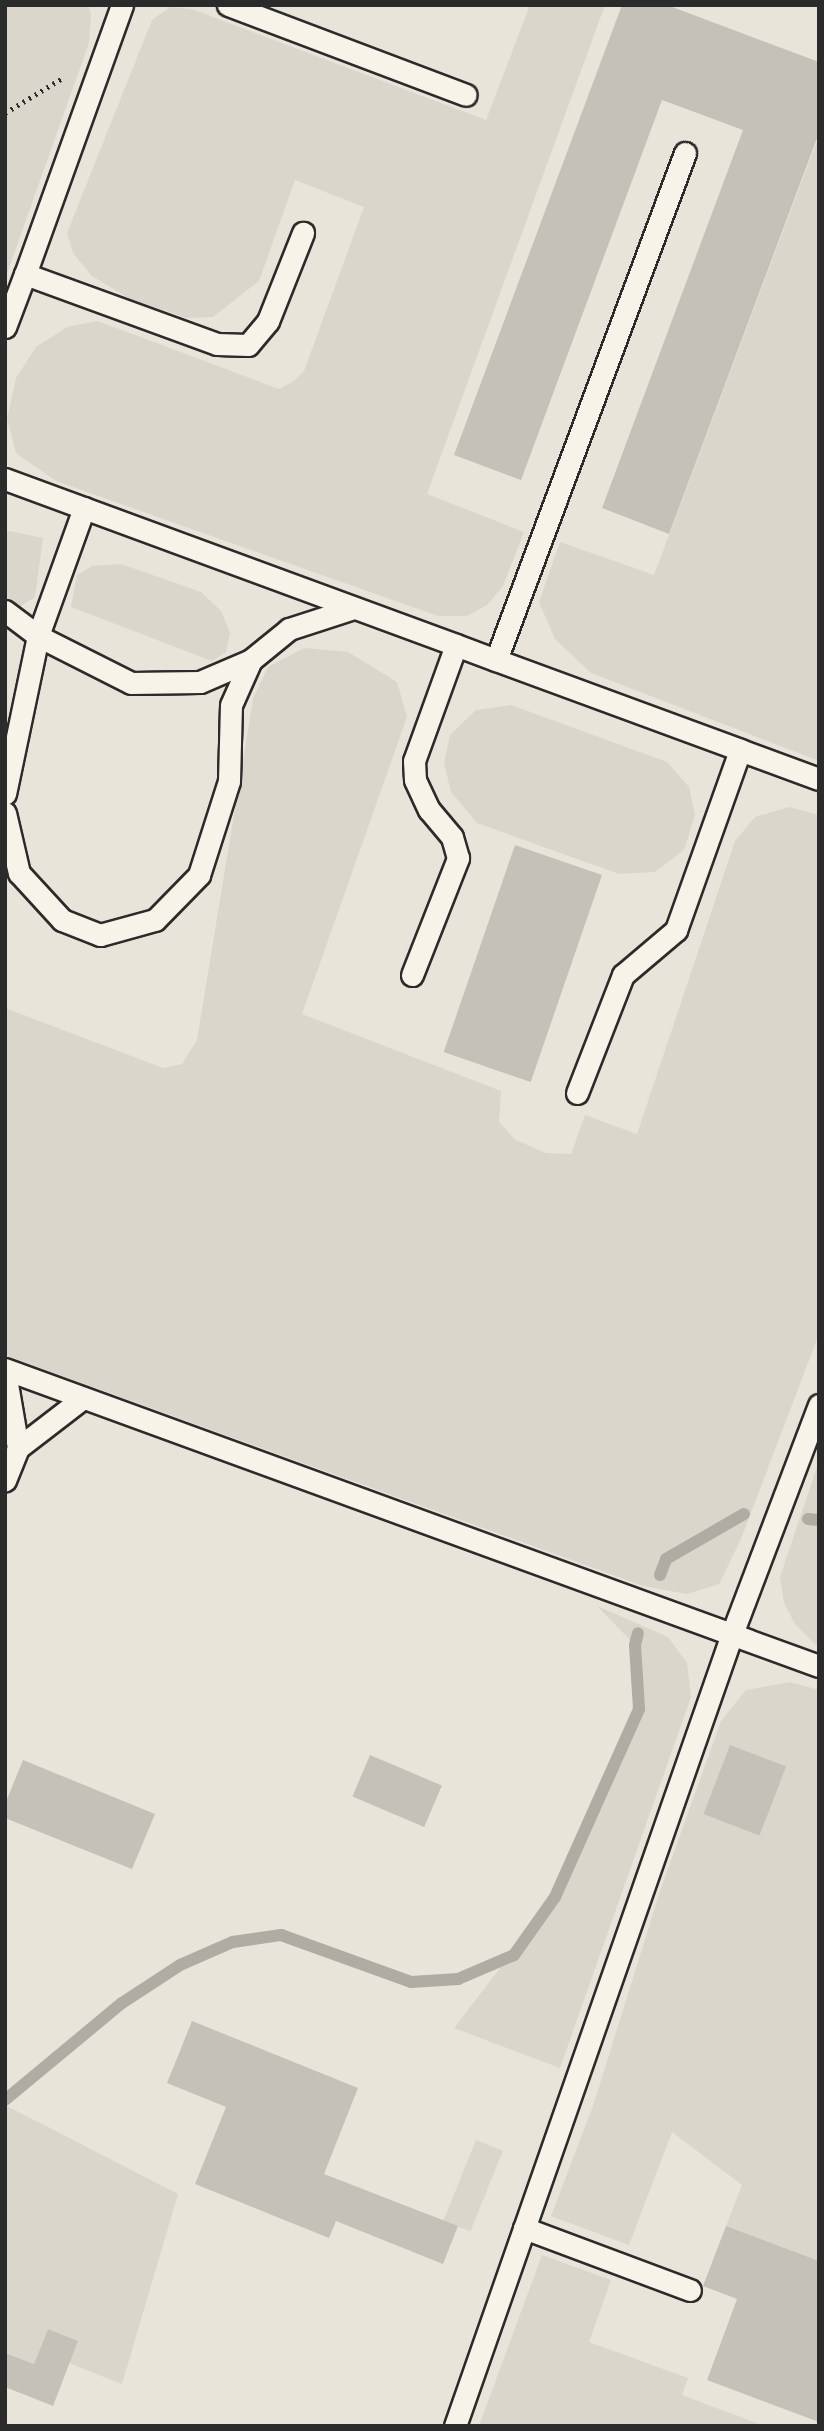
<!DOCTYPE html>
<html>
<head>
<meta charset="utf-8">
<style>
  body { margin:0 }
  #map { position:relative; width:824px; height:2431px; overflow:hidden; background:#f7f3e8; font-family:"Comic Neue",sans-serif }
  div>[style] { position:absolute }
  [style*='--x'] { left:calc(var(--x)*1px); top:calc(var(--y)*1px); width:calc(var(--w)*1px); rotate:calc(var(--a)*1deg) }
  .built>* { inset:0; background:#e8e4da; transform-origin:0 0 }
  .green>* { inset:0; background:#dad6cc; transform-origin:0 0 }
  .stream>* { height:12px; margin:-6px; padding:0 6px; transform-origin:6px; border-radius:6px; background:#afaca4 }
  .building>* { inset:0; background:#c4c1b9; transform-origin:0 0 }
  .path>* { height:4.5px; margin-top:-2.25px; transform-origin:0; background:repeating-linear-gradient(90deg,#2b2b2b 0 2px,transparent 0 7px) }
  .roads { filter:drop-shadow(2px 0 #2b2b2b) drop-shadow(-2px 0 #2b2b2b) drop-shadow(0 2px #2b2b2b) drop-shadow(0 -2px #2b2b2b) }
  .lane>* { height:21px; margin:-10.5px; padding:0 10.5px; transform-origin:10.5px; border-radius:10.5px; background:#f7f3e8 }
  span { translate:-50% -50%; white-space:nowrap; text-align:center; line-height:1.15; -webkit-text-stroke:5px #f7f3e8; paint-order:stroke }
  .frame { position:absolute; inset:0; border:7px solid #2b2b2b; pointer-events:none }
</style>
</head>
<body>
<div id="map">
  <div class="built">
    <div style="left:5px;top:5px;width:814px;height:2421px"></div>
  </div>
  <div class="green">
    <div style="clip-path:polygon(5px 5px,88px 5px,91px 14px,89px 43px,5px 279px)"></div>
    <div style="clip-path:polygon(530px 5px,605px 5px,427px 494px,524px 532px,503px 586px,487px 605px,467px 616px,438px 616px,56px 481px,16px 453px,7px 419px,16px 378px,36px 347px,67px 327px,98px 321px,279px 389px,294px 381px,304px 371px,364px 207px,295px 180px,259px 281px,213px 317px,187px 318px,130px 299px,92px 276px,73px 253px,67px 233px,152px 20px,170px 7px,192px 9px,486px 120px)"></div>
    <div style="clip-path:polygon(819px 136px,819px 761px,591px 673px,555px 639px,539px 602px,560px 542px,654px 575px)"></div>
    <div style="clip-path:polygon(5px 530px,43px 538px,35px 597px,5px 616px)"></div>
    <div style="clip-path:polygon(121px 564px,201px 592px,221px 611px,230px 633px,226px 652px,212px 661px,71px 607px,77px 575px,92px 566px)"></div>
    <div style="clip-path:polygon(304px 648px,348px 652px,397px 682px,407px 717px,302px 1014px,501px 1091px,499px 1122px,516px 1140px,546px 1153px,571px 1154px,585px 1115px,637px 1134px,735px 841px,755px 817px,789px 807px,819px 815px,819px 1334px,741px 1539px,719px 1584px,687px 1594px,643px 1586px,5px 1355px,5px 1008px,163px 1068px,182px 1064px,197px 1040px,253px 699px,268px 667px)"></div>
    <div style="clip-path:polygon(511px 705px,667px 762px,689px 787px,695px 815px,684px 850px,655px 872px,619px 874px,477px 823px,451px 792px,444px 763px,450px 735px,476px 710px)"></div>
    <div style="clip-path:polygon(819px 1461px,819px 1648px,795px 1624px,784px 1603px,780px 1577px)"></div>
    <div style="clip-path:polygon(597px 1606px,668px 1637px,687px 1663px,691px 1697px,560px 2068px,454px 2028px,555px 1897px,639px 1709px,635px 1645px)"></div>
    <div style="clip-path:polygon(790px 1682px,819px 1690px,819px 2261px,726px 2226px,742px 2185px,672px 2132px,629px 2245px,551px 2216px,594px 2103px,661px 1888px,721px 1721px,746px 1690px)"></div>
    <div style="clip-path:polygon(5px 2105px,178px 2194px,122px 2384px,69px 2363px,78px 2341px,48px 2329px,34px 2364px,10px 2355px,5px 2366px)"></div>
    <div style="left:476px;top:2140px;width:29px;height:87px;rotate:22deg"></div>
    <div style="clip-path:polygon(542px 2255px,611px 2280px,589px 2342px,688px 2378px,682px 2395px,765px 2426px,479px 2426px)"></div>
  </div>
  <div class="stream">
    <div style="--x:808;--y:1519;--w:11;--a:5"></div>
    <div style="--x:660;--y:1575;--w:17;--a:-69"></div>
    <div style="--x:666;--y:1559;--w:90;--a:-30"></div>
    <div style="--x:5;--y:2100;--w:152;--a:-39.7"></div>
    <div style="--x:122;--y:2003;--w:69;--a:-33.2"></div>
    <div style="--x:180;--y:1965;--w:58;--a:-23.5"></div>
    <div style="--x:233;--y:1942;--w:49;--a:-8.3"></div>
    <div style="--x:281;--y:1935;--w:138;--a:19.9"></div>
    <div style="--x:411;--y:1982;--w:47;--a:-3.7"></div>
    <div style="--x:458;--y:1979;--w:61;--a:-23.2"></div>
    <div style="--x:514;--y:1955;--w:71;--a:-54.7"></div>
    <div style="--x:555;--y:1897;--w:206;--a:-65.9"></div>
    <div style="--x:639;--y:1709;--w:64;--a:-93.6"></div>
    <div style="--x:635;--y:1645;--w:12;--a:-76"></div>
  </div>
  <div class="building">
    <div style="clip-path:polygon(622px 5px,667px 5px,819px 62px,819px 133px,669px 534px,602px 508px,743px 130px,662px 100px,521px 480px,454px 455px)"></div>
    <div style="left:515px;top:845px;width:92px;height:219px;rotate:19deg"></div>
    <div style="left:730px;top:1745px;width:60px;height:74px;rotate:21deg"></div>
    <div style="left:370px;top:1755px;width:78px;height:45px;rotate:23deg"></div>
    <div style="clip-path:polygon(23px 1760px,155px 1814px,132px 1869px,5px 1818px,5px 1804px)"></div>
    <div style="clip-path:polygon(192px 2021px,358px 2088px,324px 2174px,458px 2226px,443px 2264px,336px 2221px,329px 2238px,195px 2184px,226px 2107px,167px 2083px)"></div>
    <div style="clip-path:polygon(726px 2226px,819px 2261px,819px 2422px,707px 2380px,737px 2299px,703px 2286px)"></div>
    <div style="clip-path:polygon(48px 2329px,78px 2341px,53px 2406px,5px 2387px,5px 2353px,34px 2364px)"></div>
  </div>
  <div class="path">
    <div style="--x:5;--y:113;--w:69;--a:-31.4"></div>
  </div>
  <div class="roads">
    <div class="lane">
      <div style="--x:122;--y:5;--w:286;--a:109.8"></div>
      <div style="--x:25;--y:274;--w:204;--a:20"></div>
      <div style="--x:217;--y:344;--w:31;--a:2"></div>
      <div style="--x:248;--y:345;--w:31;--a:-50"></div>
      <div style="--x:268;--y:321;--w:95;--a:-68.3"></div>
      <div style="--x:228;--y:5;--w:254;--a:20.7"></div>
      <div style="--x:685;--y:153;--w:541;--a:110.44"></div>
      <div style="--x:496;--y:660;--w:260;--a:20.2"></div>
      <div style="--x:5;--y:327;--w:57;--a:-69.3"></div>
      <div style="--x:5;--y:479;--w:481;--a:20.2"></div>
      <div style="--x:84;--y:508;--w:136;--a:109.8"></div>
      <div style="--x:38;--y:636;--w:104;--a:26.8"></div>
      <div style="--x:131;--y:683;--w:69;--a:-0.8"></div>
      <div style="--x:200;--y:682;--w:56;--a:-23.3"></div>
      <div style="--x:5;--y:611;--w:41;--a:37.1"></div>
      <div style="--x:38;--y:636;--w:161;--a:101.8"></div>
      <div style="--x:5;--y:813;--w:62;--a:76.9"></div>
      <div style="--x:19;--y:873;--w:64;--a:47.5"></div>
      <div style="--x:62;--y:920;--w:41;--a:21.5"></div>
      <div style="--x:100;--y:935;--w:57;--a:-15.3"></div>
      <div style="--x:155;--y:920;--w:63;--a:-45.6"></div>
      <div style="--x:199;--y:875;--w:99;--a:-72.3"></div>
      <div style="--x:229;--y:781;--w:76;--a:-88.5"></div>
      <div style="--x:231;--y:705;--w:49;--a:-66"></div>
      <div style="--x:251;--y:660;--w:49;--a:-39.2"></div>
      <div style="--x:289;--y:629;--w:68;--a:-17.9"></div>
      <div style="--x:412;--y:975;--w:126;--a:-68.5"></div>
      <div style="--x:458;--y:858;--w:22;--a:-106"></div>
      <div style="--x:452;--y:837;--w:35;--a:-130"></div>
      <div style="--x:429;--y:810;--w:33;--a:-115"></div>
      <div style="--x:415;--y:780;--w:19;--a:-93"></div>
      <div style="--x:414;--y:761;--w:123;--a:-70.1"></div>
      <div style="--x:456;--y:645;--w:43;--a:20.6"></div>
      <div style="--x:577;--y:1093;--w:127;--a:-68.7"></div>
      <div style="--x:623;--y:975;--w:70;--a:-40.3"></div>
      <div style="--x:676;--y:930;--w:191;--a:-70.4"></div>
      <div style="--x:740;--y:750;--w:84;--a:20.2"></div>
      <div style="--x:5;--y:1369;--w:866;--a:20.05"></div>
      <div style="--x:5;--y:1372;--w:77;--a:80.3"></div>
      <div style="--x:18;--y:1448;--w:35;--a:112"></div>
      <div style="--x:18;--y:1448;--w:82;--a:-37.6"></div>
      <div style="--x:524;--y:2228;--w:177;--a:20.5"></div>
      <div style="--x:455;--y:2426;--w:839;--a:-70.72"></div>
      <div style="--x:732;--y:1634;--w:245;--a:-69.2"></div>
    </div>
  </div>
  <div class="frame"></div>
</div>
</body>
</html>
